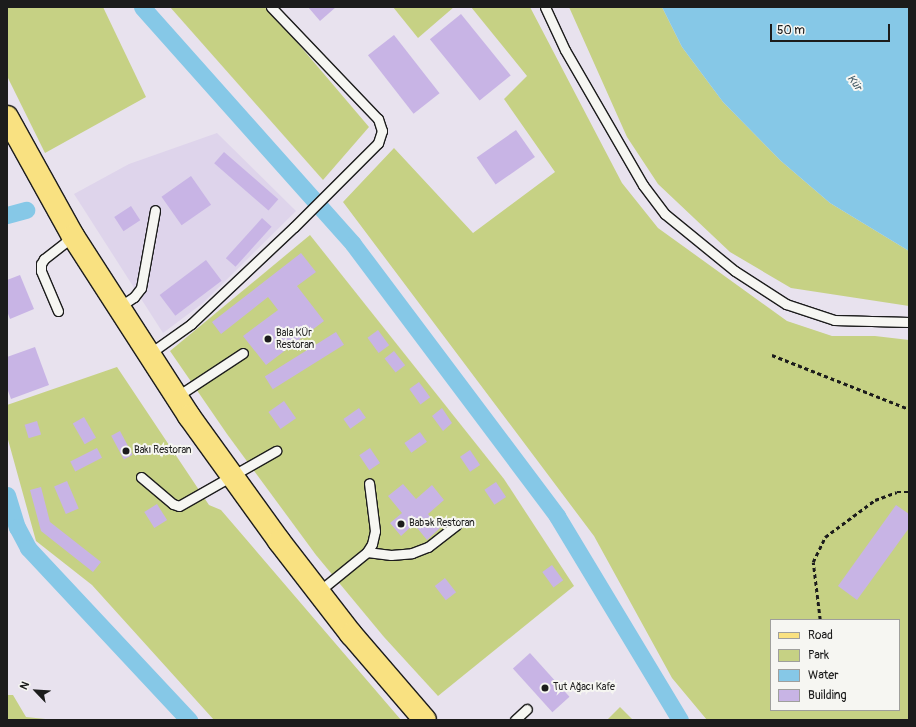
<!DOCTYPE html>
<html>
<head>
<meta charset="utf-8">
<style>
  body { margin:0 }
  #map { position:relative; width:916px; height:727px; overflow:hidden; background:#e8e2ee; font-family:Pangolin,sans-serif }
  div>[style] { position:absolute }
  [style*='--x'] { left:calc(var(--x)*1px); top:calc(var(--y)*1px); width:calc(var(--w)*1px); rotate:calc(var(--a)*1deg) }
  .built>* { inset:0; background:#ded4eb }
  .green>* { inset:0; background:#c6d184 }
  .water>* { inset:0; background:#86c8e7 }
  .canal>* { height:17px; margin:-8.5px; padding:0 8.5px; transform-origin:8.5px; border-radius:8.5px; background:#86c8e7 }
  .building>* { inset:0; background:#c8b4e5; transform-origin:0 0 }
  .path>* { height:2.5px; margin-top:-1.25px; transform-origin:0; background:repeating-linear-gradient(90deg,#1c1c1c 0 4px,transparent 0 7px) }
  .roads { filter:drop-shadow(1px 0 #1c1c1c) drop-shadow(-1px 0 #1c1c1c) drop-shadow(0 1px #1c1c1c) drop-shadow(0 -1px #1c1c1c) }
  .lane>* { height:9px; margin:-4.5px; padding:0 4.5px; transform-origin:4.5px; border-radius:4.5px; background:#f6f6f2 }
  .primary>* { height:22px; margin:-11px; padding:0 11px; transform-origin:11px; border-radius:11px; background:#f9e181 }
  .dots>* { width:11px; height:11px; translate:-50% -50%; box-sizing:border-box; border:2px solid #f6f6f2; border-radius:50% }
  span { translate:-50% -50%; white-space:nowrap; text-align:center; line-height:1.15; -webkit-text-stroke:4px #f6f6f2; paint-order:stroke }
  .poi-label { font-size:10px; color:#1c1c1c }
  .left { translate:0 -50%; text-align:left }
  .water-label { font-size:11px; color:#415863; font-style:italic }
  .frame { position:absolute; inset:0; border:8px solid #1c1c1c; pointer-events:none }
  .legend { position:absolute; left:770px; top:619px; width:130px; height:92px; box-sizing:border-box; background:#f6f6f2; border:1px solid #9f9f9c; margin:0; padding:5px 7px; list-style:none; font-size:12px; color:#1c1c1c }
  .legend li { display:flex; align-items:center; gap:8px; height:20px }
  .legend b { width:20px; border:1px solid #9f9f9c }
  .north { position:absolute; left:16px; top:671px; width:40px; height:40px; -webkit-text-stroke:3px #f6f6f2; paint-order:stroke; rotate:295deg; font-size:11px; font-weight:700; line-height:16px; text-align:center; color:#1c1c1c }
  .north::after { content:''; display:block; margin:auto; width:14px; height:18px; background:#1c1c1c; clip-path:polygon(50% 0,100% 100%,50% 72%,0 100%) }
  .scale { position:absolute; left:770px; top:24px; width:120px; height:18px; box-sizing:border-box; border:2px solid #1c1c1c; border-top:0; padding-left:5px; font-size:12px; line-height:14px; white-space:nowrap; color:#1c1c1c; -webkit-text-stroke:3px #f6f6f2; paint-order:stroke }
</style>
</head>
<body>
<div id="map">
  <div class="built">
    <div style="clip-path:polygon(217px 133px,296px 211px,203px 303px,163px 333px,74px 194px,129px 164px)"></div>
  </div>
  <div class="green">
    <div style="clip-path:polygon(7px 7px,103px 7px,146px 97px,45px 153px,7px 76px)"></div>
    <div style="clip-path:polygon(170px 7px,267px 7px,369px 127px,323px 180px)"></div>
    <div style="clip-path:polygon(393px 7px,454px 7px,418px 38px)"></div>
    <div style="clip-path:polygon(evenodd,471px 7px,530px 7px,622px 183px,658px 228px,787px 321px,832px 336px,875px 336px,909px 340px,909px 720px,707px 720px,672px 678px,594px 536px,343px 202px,394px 148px,473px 233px,555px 172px,504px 99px,527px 76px,471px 7px,771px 620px,899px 620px,899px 710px,771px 710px,771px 620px)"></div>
    <div style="clip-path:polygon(569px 7px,662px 7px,682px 47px,723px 102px,781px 161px,830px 203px,909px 251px,909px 306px,791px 288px,730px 252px,658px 184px,627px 137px)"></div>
    <div style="clip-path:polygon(310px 235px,504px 479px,574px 586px,438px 696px,384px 637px,316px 555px,227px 434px,170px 351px)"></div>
    <div style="clip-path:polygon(117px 367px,209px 505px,221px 510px,401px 720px,214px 720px,92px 585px,36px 541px,7px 436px,7px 405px)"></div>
    <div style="clip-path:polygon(7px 695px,13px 695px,26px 717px,55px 720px,7px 720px)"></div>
    <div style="clip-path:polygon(620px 707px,633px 720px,607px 720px)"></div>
  </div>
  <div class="water">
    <div style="clip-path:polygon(662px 7px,909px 7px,909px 251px,830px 203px,781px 161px,723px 102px,682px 47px)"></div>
  </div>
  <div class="canal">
    <div style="--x:142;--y:7;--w:317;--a:48.3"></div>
    <div style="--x:353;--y:244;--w:340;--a:53.1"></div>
    <div style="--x:557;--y:516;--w:238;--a:58.9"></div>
    <div style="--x:7;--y:215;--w:20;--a:-15"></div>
    <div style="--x:7;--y:495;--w:34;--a:73"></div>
    <div style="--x:17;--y:527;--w:24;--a:62"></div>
    <div style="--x:28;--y:548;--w:236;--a:46.9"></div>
  </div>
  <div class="building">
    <div style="clip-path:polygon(308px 7px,336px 7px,320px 21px)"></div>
    <div style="left:461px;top:14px;width:79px;height:40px;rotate:51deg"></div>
    <div style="left:394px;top:35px;width:74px;height:33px;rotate:52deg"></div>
    <div style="left:516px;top:130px;width:33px;height:48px;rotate:55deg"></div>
    <div style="left:224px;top:152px;width:72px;height:15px;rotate:41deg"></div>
    <div style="left:191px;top:176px;width:35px;height:36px;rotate:55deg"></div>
    <div style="left:131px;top:206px;width:17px;height:20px;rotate:57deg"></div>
    <div style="left:262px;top:218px;width:13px;height:54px;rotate:42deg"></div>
    <div style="clip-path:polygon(301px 253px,316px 272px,297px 286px,324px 321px,266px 365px,243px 336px,278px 310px,268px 297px,221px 334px,212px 322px)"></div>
    <div style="left:206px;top:260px;width:26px;height:58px;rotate:53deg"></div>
    <div style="clip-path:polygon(20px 275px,34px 309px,10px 319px,7px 311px,7px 280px)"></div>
    <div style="left:378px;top:330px;width:19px;height:13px;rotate:54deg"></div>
    <div style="left:336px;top:332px;width:15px;height:84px;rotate:58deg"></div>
    <div style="clip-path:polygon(35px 347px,49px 385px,11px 399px,7px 388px,7px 357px)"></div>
    <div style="left:394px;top:351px;width:18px;height:12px;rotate:52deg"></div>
    <div style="left:419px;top:382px;width:19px;height:12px;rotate:54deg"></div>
    <div style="left:284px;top:401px;width:21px;height:19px;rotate:55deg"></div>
    <div style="left:359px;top:408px;width:12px;height:19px;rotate:55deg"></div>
    <div style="clip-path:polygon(442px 408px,452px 423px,443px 431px,432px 416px)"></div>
    <div style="left:84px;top:417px;width:24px;height:13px;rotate:60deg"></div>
    <div style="left:37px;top:421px;width:14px;height:13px;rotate:73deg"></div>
    <div style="left:120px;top:431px;width:27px;height:10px;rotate:62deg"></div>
    <div style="left:420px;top:432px;width:12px;height:19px;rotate:55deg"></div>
    <div style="left:97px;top:448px;width:11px;height:30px;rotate:63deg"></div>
    <div style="left:370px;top:448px;width:18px;height:13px;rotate:56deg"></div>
    <div style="left:470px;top:450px;width:18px;height:12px;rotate:56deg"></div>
    <div style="left:67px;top:481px;width:30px;height:14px;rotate:67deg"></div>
    <div style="left:496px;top:482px;width:18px;height:14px;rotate:56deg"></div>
    <div style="clip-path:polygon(403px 484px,416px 499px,432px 485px,444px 500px,428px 514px,440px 528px,427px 540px,414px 524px,401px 536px,390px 523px,402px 513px,388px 496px)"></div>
    <div style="clip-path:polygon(41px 487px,50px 522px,101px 562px,93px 572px,41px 531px,30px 490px)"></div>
    <div style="left:157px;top:504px;width:19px;height:15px;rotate:58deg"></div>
    <div style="clip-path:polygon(896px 505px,909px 514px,909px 528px,857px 600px,838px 586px)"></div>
    <div style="left:552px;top:565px;width:19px;height:12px;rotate:54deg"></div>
    <div style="left:445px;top:578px;width:18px;height:13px;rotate:52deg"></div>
    <div style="left:530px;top:653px;width:59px;height:23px;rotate:48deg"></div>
  </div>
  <div class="path">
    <div style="--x:772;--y:355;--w:147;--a:21.5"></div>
    <div style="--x:820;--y:620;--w:58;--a:-96.9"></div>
    <div style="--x:813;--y:562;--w:28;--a:-64"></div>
    <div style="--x:825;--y:537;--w:62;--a:-36.5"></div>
    <div style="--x:875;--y:500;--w:23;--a:-20"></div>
    <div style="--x:897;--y:492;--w:12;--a:0"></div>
  </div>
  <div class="roads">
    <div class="lane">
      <div style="--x:545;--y:7;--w:47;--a:65.1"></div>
      <div style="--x:565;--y:50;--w:156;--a:60"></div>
      <div style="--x:643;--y:185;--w:36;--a:53"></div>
      <div style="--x:665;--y:214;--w:90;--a:39.2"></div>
      <div style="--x:735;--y:271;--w:61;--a:32.9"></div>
      <div style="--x:786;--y:304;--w:51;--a:18.4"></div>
      <div style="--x:834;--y:320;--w:75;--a:1.5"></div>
      <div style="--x:119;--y:307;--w:18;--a:-34"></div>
      <div style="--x:134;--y:297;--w:11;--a:-52"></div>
      <div style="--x:141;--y:288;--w:79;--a:-79.8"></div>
      <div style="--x:58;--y:311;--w:43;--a:-113"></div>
      <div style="--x:41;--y:271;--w:7;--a:-90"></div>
      <div style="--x:41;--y:264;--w:6;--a:-59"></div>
      <div style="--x:44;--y:259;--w:37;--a:-38"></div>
      <div style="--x:149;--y:354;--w:52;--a:-35.5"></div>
      <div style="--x:191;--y:324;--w:141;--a:-43.3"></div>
      <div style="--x:294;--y:227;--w:119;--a:-45"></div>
      <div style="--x:378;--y:143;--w:13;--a:-72"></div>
      <div style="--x:382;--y:131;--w:13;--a:-108"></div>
      <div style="--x:378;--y:119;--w:155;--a:-133.7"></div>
      <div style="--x:176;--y:397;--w:80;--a:-33.3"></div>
      <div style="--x:141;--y:477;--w:42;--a:40.2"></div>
      <div style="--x:173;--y:504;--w:6;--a:18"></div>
      <div style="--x:179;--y:506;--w:112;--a:-29.6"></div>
      <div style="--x:367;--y:552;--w:24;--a:7"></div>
      <div style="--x:391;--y:555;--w:21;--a:-5"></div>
      <div style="--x:412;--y:553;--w:17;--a:-21"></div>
      <div style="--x:428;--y:547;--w:36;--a:-38"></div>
      <div style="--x:318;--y:592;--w:63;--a:-39.2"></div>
      <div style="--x:367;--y:552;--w:9;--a:-58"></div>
      <div style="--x:372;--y:544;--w:13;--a:-77"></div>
      <div style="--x:375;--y:531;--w:48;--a:-97.1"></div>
      <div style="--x:515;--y:720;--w:16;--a:-43"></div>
    </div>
    <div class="primary">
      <div style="--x:7;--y:117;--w:136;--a:61"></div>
      <div style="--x:73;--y:236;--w:214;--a:57.2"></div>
      <div style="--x:189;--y:416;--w:154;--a:54.2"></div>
      <div style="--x:279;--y:541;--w:118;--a:52.3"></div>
      <div style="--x:351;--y:634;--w:113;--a:49.3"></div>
    </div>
  </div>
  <div class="dots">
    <div style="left:268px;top:339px;background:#1c1c1c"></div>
    <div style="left:126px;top:451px;background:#1c1c1c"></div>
    <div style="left:401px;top:524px;background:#1c1c1c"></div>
    <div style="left:545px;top:688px;background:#1c1c1c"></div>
  </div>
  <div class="poi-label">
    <span class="left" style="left:276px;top:339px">Bala KÜr<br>Restoran</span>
    <span class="left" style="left:134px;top:451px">Bakı Restoran</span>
    <span class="left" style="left:409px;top:524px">Babək Restoran</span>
    <span class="left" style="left:553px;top:688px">Tut Ağacı Kafe</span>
  </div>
  <div class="water-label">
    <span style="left:854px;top:83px;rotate:54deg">Kür</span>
  </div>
  <div class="frame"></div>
  <ul class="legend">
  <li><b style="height:5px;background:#f9e181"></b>Road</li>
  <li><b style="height:11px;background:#c6d184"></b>Park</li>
  <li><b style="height:11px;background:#86c8e7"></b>Water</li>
  <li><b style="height:11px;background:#c8b4e5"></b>Building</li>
  </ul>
  <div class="north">N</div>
  <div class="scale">50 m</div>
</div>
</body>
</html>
